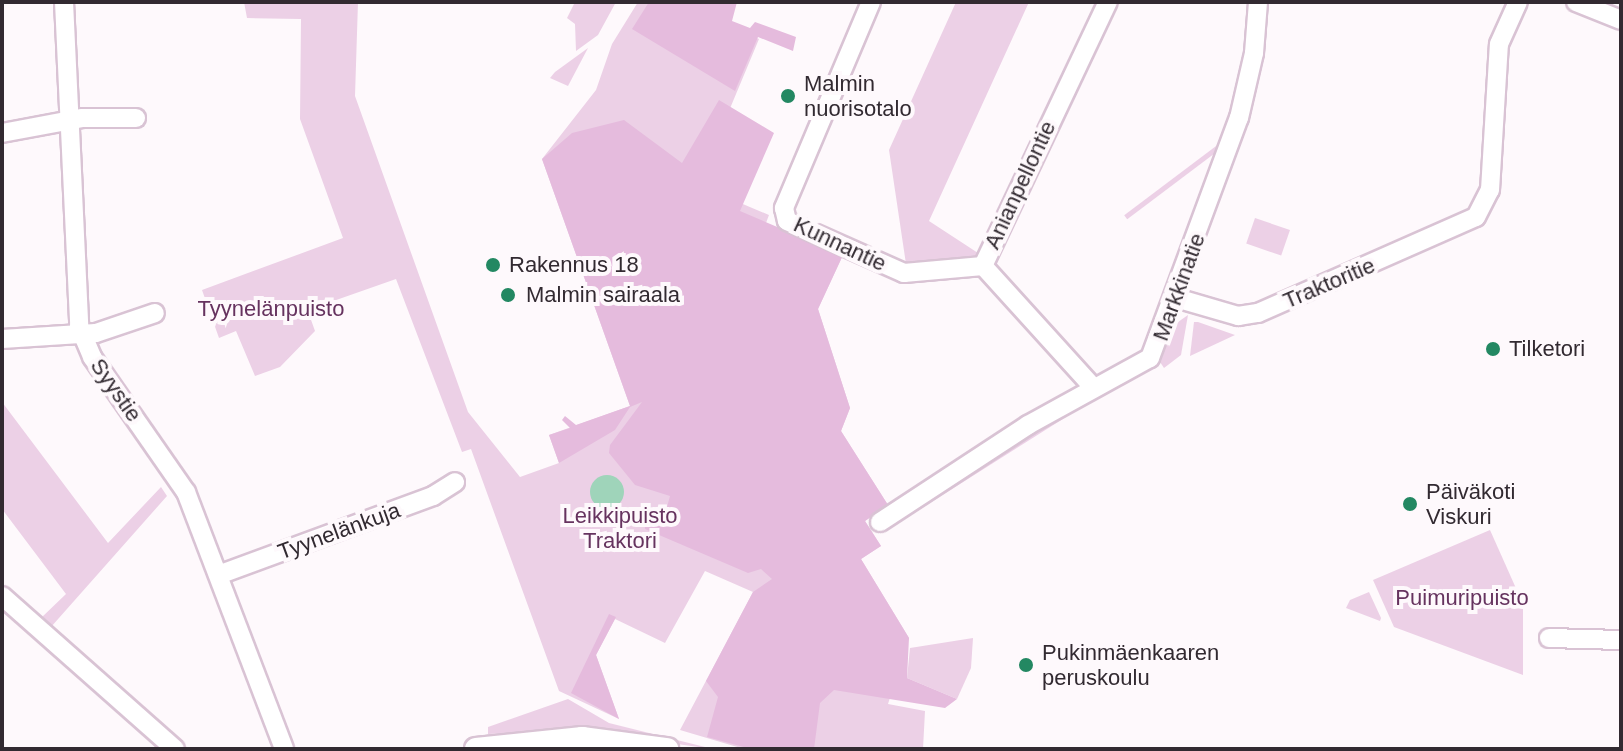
<!DOCTYPE html>
<html>
<head>
<meta charset="utf-8">
<style>
  body { margin:0 }
  #map { position:relative; width:1623px; height:751px; overflow:hidden; background:#fef9fc; font-family:Arial,sans-serif }
  div>[style] { position:absolute }
  [style*='--x'] { left:calc(var(--x)*1px); top:calc(var(--y)*1px); width:calc(var(--w)*1px); rotate:calc(var(--a)*1deg) }
  .green>* { inset:0; background:#ecd0e6; transform-origin:0 0 }
  .forest>* { inset:0; background:#e5bbdd }
  .water>* { inset:0; background:#9fd4ba }
  .round { border-radius:50% }
  .roads { filter:drop-shadow(2px 0 #d9c3d4) drop-shadow(-2px 0 #d9c3d4) drop-shadow(0 2px #d9c3d4) drop-shadow(0 -2px #d9c3d4) }
  .minor>* { height:18px; margin:-9px; padding:0 9px; transform-origin:9px; border-radius:9px; background:#fff }
  .major>* { height:22px; margin:-11px; padding:0 11px; transform-origin:11px; border-radius:11px; background:#fff }
  .dots>* { width:22px; height:22px; translate:-50% -50%; box-sizing:border-box; border:4px solid #fef9fc; border-radius:50% }
  span { translate:-50% -50%; white-space:nowrap; text-align:center; line-height:1.15; -webkit-text-stroke:8px #fef9fc; paint-order:stroke }
  .poi-label { font-size:22px; color:#322a31 }
  .left { translate:0 -50%; text-align:left }
  .street-label { font-size:22px; color:#322a31 }
  .park-label { font-size:22px; color:#66335f }
  .frame { position:absolute; inset:0; border:4px solid #322a31; pointer-events:none }
</style>
</head>
<body>
<div id="map">
  <div class="green">
    <div style="clip-path:polygon(244px 2px,358px 2px,355px 96px,468px 412px,520px 477px,559px 463px,549px 435px,630px 406px,542px 159px,596px 90px,612px 44px,638px 2px,737px 2px,728px 25px,759px 39px,698px 185px,769px 215px,766px 223px,843px 255px,818px 309px,850px 408px,841px 431px,888px 505px,865px 521px,881px 546px,861px 559px,909px 638px,888px 704px,925px 711px,923px 749px,744px 749px,680px 730px,753px 592px,705px 571px,665px 643px,615px 619px,596px 655px,619px 719px,559px 691px,471px 449px,462px 452px,396px 279px,322px 305px,310px 317px,315px 331px,280px 367px,255px 376px,236px 331px,219px 338px,202px 290px,343px 238px,300px 119px,301px 19px,247px 18px)"></div>
    <div style="clip-path:polygon(575px 2px,616px 2px,598px 35px,576px 51px,575px 24px,567px 18px)"></div>
    <div style="clip-path:polygon(956px 2px,1029px 2px,929px 221px,978px 253px,975px 259px,906px 264px,889px 150px)"></div>
    <div style="clip-path:polygon(588px 48px,568px 86px,550px 78px,555px 72px)"></div>
    <div style="left:1244px;top:125px;width:5px;height:150px;rotate:53deg"></div>
    <div style="left:1255px;top:218px;width:37px;height:27px;rotate:19deg"></div>
    <div style="clip-path:polygon(1188px 315px,1181px 355px,1164px 368px,1158px 359px,1171px 327px)"></div>
    <div style="clip-path:polygon(1194px 322px,1198px 322px,1235px 335px,1190px 356px)"></div>
    <div style="clip-path:polygon(2px 402px,108px 543px,161px 487px,167px 496px,51px 627px,41px 618px,66px 594px,2px 509px)"></div>
    <div style="clip-path:polygon(1071px 408px,1066px 417px,892px 527px,894px 518px)"></div>
    <div style="clip-path:polygon(1490px 530px,1523px 604px,1523px 675px,1394px 627px,1373px 580px)"></div>
    <div style="clip-path:polygon(1369px 592px,1381px 618px,1380px 621px,1346px 608px,1350px 600px)"></div>
    <div style="clip-path:polygon(973px 638px,971px 668px,957px 699px,907px 678px,910px 648px)"></div>
    <div style="clip-path:polygon(568px 699px,609px 723px,713px 749px,583px 731px,488px 734px,488px 727px)"></div>
  </div>
  <div class="forest">
    <div style="clip-path:polygon(649px 2px,737px 2px,732px 21px,750px 28px,755px 22px,796px 37px,793px 51px,758px 37px,735px 91px,632px 29px)"></div>
    <div style="clip-path:polygon(719px 100px,774px 133px,740px 211px,843px 255px,818px 309px,850px 408px,841px 431px,888px 505px,865px 521px,881px 546px,861px 559px,909px 638px,907px 678px,957px 699px,945px 708px,834px 690px,820px 703px,814px 749px,751px 749px,707px 737px,718px 697px,706px 681px,753px 592px,772px 579px,761px 569px,748px 573px,645px 529px,644px 518px,667px 507px,670px 496px,635px 485px,609px 453px,610px 445px,642px 402px,630px 407px,615px 430px,559px 463px,549px 435px,570px 428px,562px 420px,565px 416px,576px 425px,630px 406px,542px 159px,572px 133px,624px 120px,682px 163px)"></div>
    <div style="clip-path:polygon(609px 614px,616px 617px,596px 655px,619px 719px,571px 693px)"></div>
  </div>
  <div class="water">
    <div class="round" style="left:590px;top:475px;width:34px;height:34px"></div>
  </div>
  <div class="roads">
    <div class="minor">
      <div style="--x:64;--y:2;--w:324;--a:87.3"></div>
      <div style="--x:79;--y:326;--w:34;--a:67"></div>
      <div style="--x:92;--y:357;--w:165;--a:55.2"></div>
      <div style="--x:186;--y:492;--w:275;--a:69.1"></div>
      <div style="--x:871;--y:2;--w:224;--a:112.9"></div>
      <div style="--x:784;--y:208;--w:13;--a:77"></div>
      <div style="--x:787;--y:221;--w:128;--a:24"></div>
      <div style="--x:904;--y:273;--w:79;--a:-5.1"></div>
      <div style="--x:1576;--y:2;--w:48;--a:21.8"></div>
      <div style="--x:2;--y:133;--w:81;--a:-10.6"></div>
      <div style="--x:82;--y:118;--w:54;--a:0"></div>
      <div style="--x:1176;--y:298;--w:65;--a:16.2"></div>
      <div style="--x:1238;--y:316;--w:20;--a:-9"></div>
      <div style="--x:1258;--y:313;--w:238;--a:-23.8"></div>
      <div style="--x:1476;--y:217;--w:30;--a:-63"></div>
      <div style="--x:1490;--y:190;--w:146;--a:-86.5"></div>
      <div style="--x:1499;--y:44;--w:46;--a:-65.7"></div>
      <div style="--x:2;--y:339;--w:94;--a:-3.7"></div>
      <div style="--x:96;--y:333;--w:62;--a:-18.7"></div>
      <div style="--x:1092;--y:386;--w:162;--a:-132.2"></div>
      <div style="--x:983;--y:266;--w:292;--a:-64.7"></div>
      <div style="--x:880;--y:522;--w:177;--a:-33.2"></div>
      <div style="--x:1028;--y:425;--w:139;--a:-28.8"></div>
      <div style="--x:1150;--y:358;--w:256;--a:-69.7"></div>
      <div style="--x:1239;--y:118;--w:67;--a:-77"></div>
      <div style="--x:1254;--y:53;--w:51;--a:-85.5"></div>
      <div style="--x:221;--y:574;--w:226;--a:-20.2"></div>
      <div style="--x:433;--y:496;--w:26;--a:-32"></div>
      <div style="--x:2;--y:596;--w:231;--a:41.5"></div>
      <div style="--x:1549;--y:638;--w:72;--a:1.6"></div>
    </div>
    <div class="major">
      <div style="--x:476;--y:749;--w:107;--a:-5.9"></div>
      <div style="--x:582;--y:738;--w:86;--a:7.4"></div>
    </div>
  </div>
  <div class="dots">
    <div style="left:788px;top:96px;background:#238862"></div>
    <div style="left:493px;top:265px;background:#238862"></div>
    <div style="left:508px;top:295px;background:#238862"></div>
    <div style="left:1493px;top:349px;background:#238862"></div>
    <div style="left:1410px;top:504px;background:#238862"></div>
    <div style="left:1026px;top:665px;background:#238862"></div>
  </div>
  <div class="poi-label">
    <span class="left" style="left:804px;top:96px">Malmin<br>nuorisotalo</span>
    <span class="left" style="left:509px;top:265px">Rakennus 18</span>
    <span class="left" style="left:526px;top:295px">Malmin sairaala</span>
    <span class="left" style="left:1509px;top:349px">Tilketori</span>
    <span class="left" style="left:1426px;top:504px">Päiväkoti<br>Viskuri</span>
    <span class="left" style="left:1042px;top:665px">Pukinmäenkaaren<br>peruskoulu</span>
  </div>
  <div class="street-label">
    <span style="left:1020px;top:185px;rotate:-65deg">Anianpellontie</span>
    <span style="left:840px;top:244px;rotate:25deg">Kunnantie</span>
    <span style="left:1329px;top:283px;rotate:-23deg">Traktoritie</span>
    <span style="left:1179px;top:287px;rotate:-70deg">Markkinatie</span>
    <span style="left:116px;top:390px;rotate:55deg">Syystie</span>
    <span style="left:339px;top:531px;rotate:-20deg">Tyynelänkuja</span>
  </div>
  <div class="park-label">
    <span style="left:271px;top:309px">Tyynelänpuisto</span>
    <span style="left:620px;top:528px">Leikkipuisto<br>Traktori</span>
    <span style="left:1462px;top:598px">Puimuripuisto</span>
  </div>
  <div class="frame"></div>
</div>
</body>
</html>
